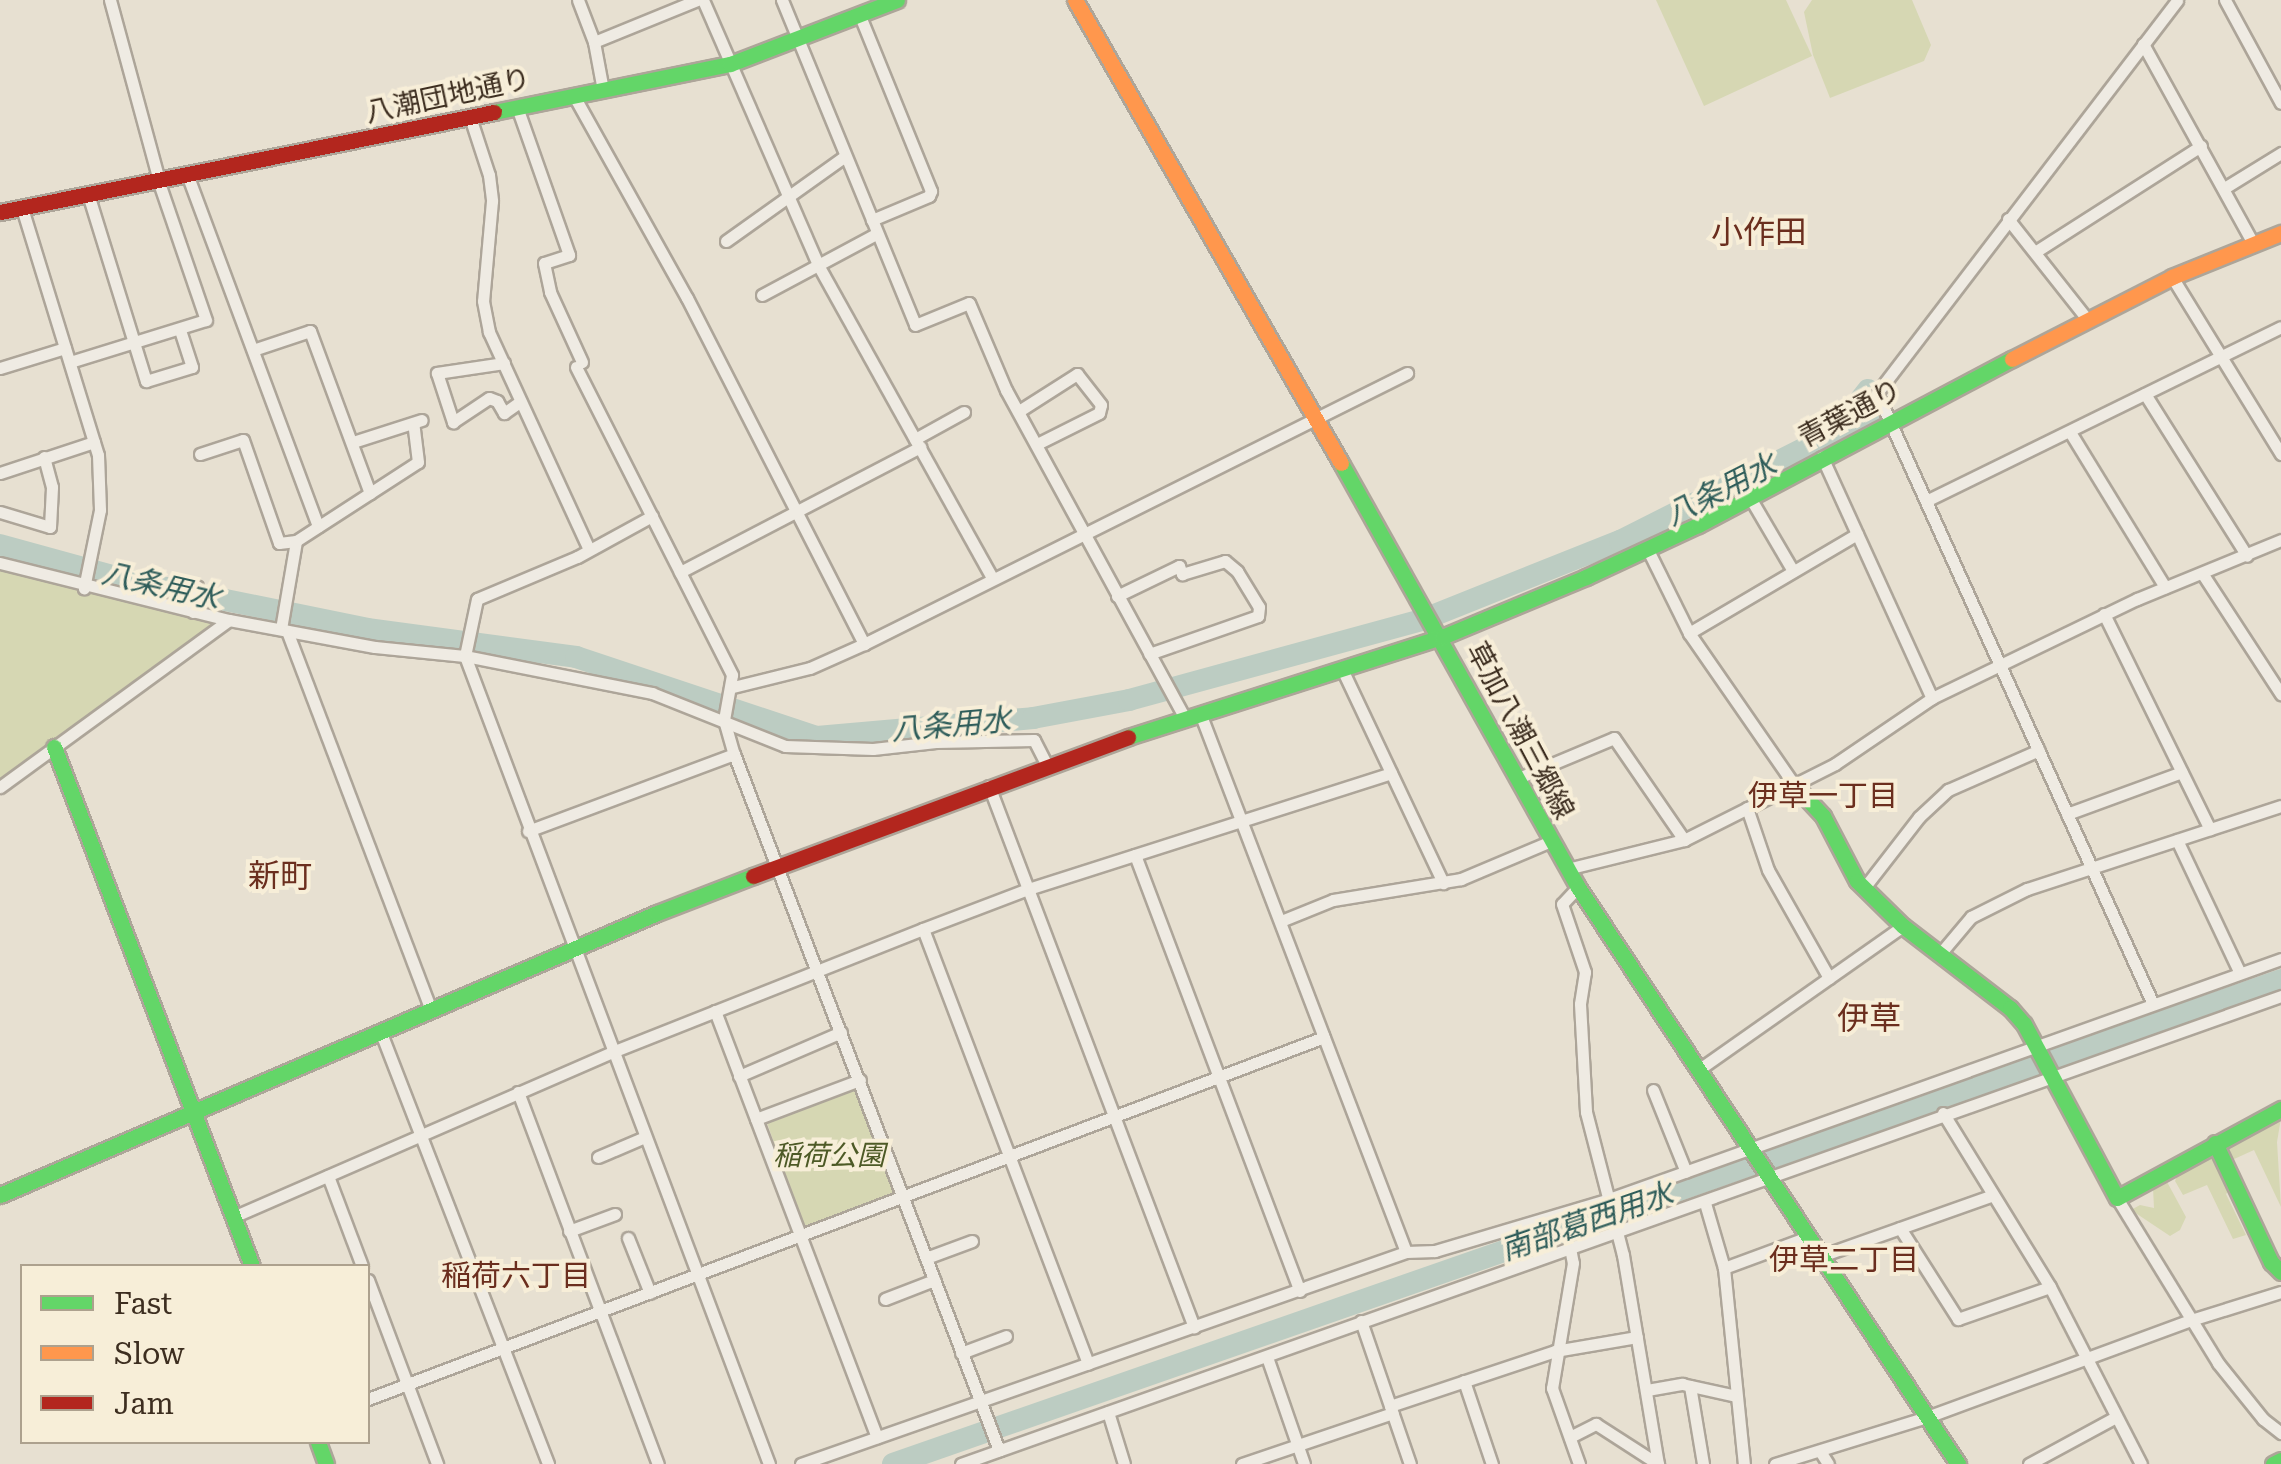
<!DOCTYPE html>
<html>
<head>
<meta charset="utf-8">
<style>
  body { margin:0 }
  #map { position:relative; width:2281px; height:1464px; overflow:hidden; background:#e7e0d1; font-family:"Roboto Serif","Noto Sans JP",serif }
  div>[style] { position:absolute }
  [style*='--x'] { left:calc(var(--x)*1px); top:calc(var(--y)*1px); width:calc(var(--w)*1px); rotate:calc(var(--a)*1deg) }
  .green>* { inset:0; background:#d6d7b3 }
  .river>* { height:22px; margin:-11px; padding:0 11px; transform-origin:11px; border-radius:11px; background:#bcccc2 }
  .roads { filter:drop-shadow(2px 0 #ada599) drop-shadow(-2px 0 #ada599) drop-shadow(0 2px #ada599) drop-shadow(0 -2px #ada599) }
  .street>* { height:11px; margin:-5.5px; padding:0 5.5px; transform-origin:5.5px; border-radius:5.5px; background:#efebe3 }
  .fast>* { height:15px; margin:-7.5px; padding:0 7.5px; transform-origin:7.5px; border-radius:7.5px; background:#63d668 }
  .slow>* { height:15px; margin:-7.5px; padding:0 7.5px; transform-origin:7.5px; border-radius:7.5px; background:#ff974d }
  .jam>* { height:15px; margin:-7.5px; padding:0 7.5px; transform-origin:7.5px; border-radius:7.5px; background:#b3261e }
  span { translate:-50% -50%; white-space:nowrap; text-align:center; line-height:1.15; -webkit-text-stroke:8px #f7eed8; paint-order:stroke }
  .street-label { font-size:28px; color:#3d2e20 }
  .park-label { font-size:28px; color:#4d5a26; font-style:italic }
  .water-label { font-size:30px; color:#2f5d5a; font-style:italic }
  .neighbourhood-label { font-size:30px; color:#6b2e1e }
  .quarter-label { font-size:32px; color:#6b2e1e }
  .legend { position:absolute; left:20px; top:1264px; width:350px; height:180px; box-sizing:border-box; background:#f7eed8; border:2px solid #ada18e; margin:0; padding:12px 18px; list-style:none; font-size:30px; color:#3d2e20 }
  .legend li { display:flex; align-items:center; gap:20px; height:50px }
  .legend b { width:50px; border:2px solid #ada18e }
</style>
</head>
<body>
<div id="map">
  <div class="green">
    <div style="clip-path:polygon(1656px 0,1786px 0,1812px 56px,1704px 106px)"></div>
    <div style="clip-path:polygon(1812px 0,1912px 0,1931px 45px,1924px 61px,1830px 98px,1813px 55px,1804px 12px)"></div>
    <div style="clip-path:polygon(0 564px,219px 621px,0 783px)"></div>
    <div style="clip-path:polygon(852px 1088px,858px 1090px,895px 1187px,891px 1195px,808px 1226px,802px 1223px,766px 1120px)"></div>
    <div style="clip-path:polygon(2281px 1118px,2277px 1142px,2281px 1207px,2254px 1150px,2232px 1160px,2227px 1149px,2230px 1143px)"></div>
    <div style="clip-path:polygon(2215px 1156px,2230px 1190px,2226px 1194px,2246px 1235px,2233px 1239px,2207px 1185px,2183px 1195px,2175px 1181px,2178px 1174px)"></div>
    <div style="clip-path:polygon(2166px 1180px,2186px 1217px,2180px 1230px,2170px 1236px,2131px 1210px,2140px 1205px,2154px 1208px,2153px 1188px)"></div>
  </div>
  <div class="river">
    <div style="--x:1839;--y:427;--w:47;--a:-51.9"></div>
    <div style="--x:0;--y:545;--w:132;--a:15.4"></div>
    <div style="--x:127;--y:580;--w:245;--a:11.5"></div>
    <div style="--x:367;--y:629;--w:211;--a:7.6"></div>
    <div style="--x:576;--y:657;--w:254;--a:18.4"></div>
    <div style="--x:817;--y:737;--w:217;--a:-5"></div>
    <div style="--x:1033;--y:718;--w:98;--a:-10.6"></div>
    <div style="--x:1129;--y:700;--w:304;--a:-15.3"></div>
    <div style="--x:1422;--y:620;--w:213;--a:-21.8"></div>
    <div style="--x:1620;--y:541;--w:280;--a:-26.7"></div>
    <div style="--x:893;--y:1464;--w:1470;--a:-19.22"></div>
  </div>
  <div class="roads">
    <div class="street">
      <div style="--x:110;--y:0;--w:187;--a:74.8"></div>
      <div style="--x:578;--y:0;--w:45;--a:69.1"></div>
      <div style="--x:594;--y:42;--w:49;--a:79.4"></div>
      <div style="--x:703;--y:0;--w:289;--a:66.5"></div>
      <div style="--x:818;--y:265;--w:359;--a:60.9"></div>
      <div style="--x:782;--y:0;--w:351;--a:67.7"></div>
      <div style="--x:915;--y:325;--w:58;--a:-22.2"></div>
      <div style="--x:969;--y:303;--w:95;--a:67"></div>
      <div style="--x:1006;--y:390;--w:374;--a:61.4"></div>
      <div style="--x:2225;--y:0;--w:117;--a:61.5"></div>
      <div style="--x:860;--y:16;--w:189;--a:67.9"></div>
      <div style="--x:931;--y:191;--w:5;--a:112"></div>
      <div style="--x:929;--y:196;--w:62;--a:157.2"></div>
      <div style="--x:594;--y:42;--w:111;--a:-22.2"></div>
      <div style="--x:2143;--y:44;--w:227;--a:61.1"></div>
      <div style="--x:574;--y:96;--w:231;--a:60.8"></div>
      <div style="--x:687;--y:298;--w:389;--a:62.9"></div>
      <div style="--x:517;--y:107;--w:157;--a:70.6"></div>
      <div style="--x:569;--y:255;--w:26;--a:162"></div>
      <div style="--x:544;--y:263;--w:30;--a:78"></div>
      <div style="--x:550;--y:292;--w:77;--a:65.4"></div>
      <div style="--x:470;--y:117;--w:61;--a:71.9"></div>
      <div style="--x:489;--y:175;--w:26;--a:83"></div>
      <div style="--x:492;--y:201;--w:100;--a:95.1"></div>
      <div style="--x:483;--y:301;--w:32;--a:79"></div>
      <div style="--x:489;--y:332;--w:239;--a:65.3"></div>
      <div style="--x:187;--y:174;--w:376;--a:69.6"></div>
      <div style="--x:2226;--y:187;--w:65;--a:-31.7"></div>
      <div style="--x:88;--y:194;--w:196;--a:72.8"></div>
      <div style="--x:146;--y:381;--w:48;--a:-16.9"></div>
      <div style="--x:192;--y:367;--w:40;--a:-108"></div>
      <div style="--x:22;--y:208;--w:258;--a:72.9"></div>
      <div style="--x:98;--y:455;--w:55;--a:87.9"></div>
      <div style="--x:100;--y:510;--w:80;--a:101.6"></div>
      <div style="--x:2008;--y:219;--w:127;--a:51.7"></div>
      <div style="--x:726;--y:241;--w:146;--a:-35.5"></div>
      <div style="--x:2035;--y:252;--w:197;--a:-32.6"></div>
      <div style="--x:2172;--y:277;--w:208;--a:58.4"></div>
      <div style="--x:762;--y:295;--w:129;--a:-28.2"></div>
      <div style="--x:253;--y:350;--w:60;--a:-18.4"></div>
      <div style="--x:310;--y:331;--w:173;--a:69.7"></div>
      <div style="--x:70;--y:362;--w:142;--a:-17.2"></div>
      <div style="--x:206;--y:320;--w:148;--a:-108.9"></div>
      <div style="--x:504;--y:363;--w:68;--a:171.5"></div>
      <div style="--x:437;--y:373;--w:52;--a:71.9"></div>
      <div style="--x:453;--y:422;--w:43;--a:-33.7"></div>
      <div style="--x:489;--y:398;--w:9;--a:21"></div>
      <div style="--x:497;--y:401;--w:14;--a:60"></div>
      <div style="--x:504;--y:413;--w:19;--a:-35"></div>
      <div style="--x:576;--y:367;--w:345;--a:63.1"></div>
      <div style="--x:732;--y:675;--w:46;--a:100.1"></div>
      <div style="--x:724;--y:720;--w:35;--a:74"></div>
      <div style="--x:734;--y:754;--w:745;--a:69.16"></div>
      <div style="--x:0;--y:368;--w:68;--a:-17.1"></div>
      <div style="--x:2145;--y:394;--w:191;--a:57.8"></div>
      <div style="--x:1019;--y:411;--w:69;--a:-32.5"></div>
      <div style="--x:1077;--y:374;--w:39;--a:52"></div>
      <div style="--x:1101;--y:405;--w:8;--a:104"></div>
      <div style="--x:1099;--y:413;--w:69;--a:153.4"></div>
      <div style="--x:2070;--y:432;--w:182;--a:58.5"></div>
      <div style="--x:915;--y:439;--w:56;--a:-28.9"></div>
      <div style="--x:353;--y:442;--w:72;--a:-17.7"></div>
      <div style="--x:200;--y:454;--w:45;--a:-18"></div>
      <div style="--x:243;--y:440;--w:109;--a:70.7"></div>
      <div style="--x:279;--y:543;--w:17;--a:-7"></div>
      <div style="--x:1822;--y:457;--w:265;--a:65.5"></div>
      <div style="--x:0;--y:473;--w:99;--a:-18.3"></div>
      <div style="--x:1749;--y:496;--w:87;--a:59.6"></div>
      <div style="--x:1926;--y:501;--w:395;--a:-26.1"></div>
      <div style="--x:0;--y:512;--w:52;--a:16.7"></div>
      <div style="--x:50;--y:527;--w:40;--a:-87.1"></div>
      <div style="--x:52;--y:487;--w:31;--a:-105"></div>
      <div style="--x:652;--y:516;--w:85;--a:151.3"></div>
      <div style="--x:577;--y:557;--w:108;--a:157.2"></div>
      <div style="--x:477;--y:599;--w:58;--a:101.9"></div>
      <div style="--x:465;--y:656;--w:863;--a:69.38"></div>
      <div style="--x:1648;--y:550;--w:93;--a:63.7"></div>
      <div style="--x:1689;--y:633;--w:186;--a:55.3"></div>
      <div style="--x:0;--y:563;--w:236;--a:14"></div>
      <div style="--x:229;--y:620;--w:148;--a:10.5"></div>
      <div style="--x:375;--y:647;--w:90;--a:5.7"></div>
      <div style="--x:465;--y:656;--w:191;--a:11.2"></div>
      <div style="--x:652;--y:693;--w:143;--a:21.7"></div>
      <div style="--x:785;--y:746;--w:88;--a:2"></div>
      <div style="--x:873;--y:749;--w:63;--a:-6.3"></div>
      <div style="--x:936;--y:742;--w:98;--a:-1.2"></div>
      <div style="--x:1034;--y:740;--w:27;--a:63"></div>
      <div style="--x:680;--y:572;--w:271;--a:-27.5"></div>
      <div style="--x:2202;--y:573;--w:145;--a:56.9"></div>
      <div style="--x:1117;--y:596;--w:69;--a:-25.8"></div>
      <div style="--x:1179;--y:566;--w:9;--a:69"></div>
      <div style="--x:1182;--y:574;--w:45;--a:-16.8"></div>
      <div style="--x:1225;--y:561;--w:16;--a:40"></div>
      <div style="--x:1237;--y:571;--w:42;--a:58.6"></div>
      <div style="--x:1259;--y:607;--w:9;--a:96"></div>
      <div style="--x:1258;--y:616;--w:115;--a:160.8"></div>
      <div style="--x:193;--y:612;--w:26;--a:-81"></div>
      <div style="--x:2104;--y:614;--w:240;--a:63.8"></div>
      <div style="--x:281;--y:629;--w:89;--a:-80.3"></div>
      <div style="--x:296;--y:541;--w:145;--a:-32.9"></div>
      <div style="--x:418;--y:462;--w:39;--a:-97"></div>
      <div style="--x:287;--y:631;--w:405;--a:69.2"></div>
      <div style="--x:1689;--y:633;--w:195;--a:-30.5"></div>
      <div style="--x:1342;--y:669;--w:237;--a:64.7"></div>
      <div style="--x:733;--y:687;--w:79;--a:-13.9"></div>
      <div style="--x:810;--y:668;--w:59;--a:-24"></div>
      <div style="--x:864;--y:644;--w:607;--a:-26.52"></div>
      <div style="--x:1200;--y:713;--w:577;--a:69.08"></div>
      <div style="--x:1516;--y:779;--w:106;--a:-22.7"></div>
      <div style="--x:1614;--y:738;--w:124;--a:55.5"></div>
      <div style="--x:989;--y:786;--w:579;--a:69.25"></div>
      <div style="--x:0;--y:787;--w:283;--a:-36.1"></div>
      <div style="--x:1747;--y:808;--w:65;--a:71.3"></div>
      <div style="--x:1768;--y:870;--w:124;--a:60.5"></div>
      <div style="--x:2067;--y:814;--w:122;--a:-20.1"></div>
      <div style="--x:528;--y:831;--w:220;--a:-20.5"></div>
      <div style="--x:2177;--y:840;--w:147;--a:64.7"></div>
      <div style="--x:1135;--y:855;--w:466;--a:69.3"></div>
      <div style="--x:1567;--y:869;--w:121;--a:-13.9"></div>
      <div style="--x:1684;--y:840;--w:169;--a:-26.7"></div>
      <div style="--x:1835;--y:764;--w:117;--a:-34.2"></div>
      <div style="--x:1932;--y:698;--w:228;--a:-25.8"></div>
      <div style="--x:2137;--y:599;--w:156;--a:-22.3"></div>
      <div style="--x:1578;--y:887;--w:23;--a:133"></div>
      <div style="--x:1562;--y:904;--w:72;--a:71.3"></div>
      <div style="--x:1585;--y:972;--w:32;--a:99"></div>
      <div style="--x:1580;--y:1004;--w:108;--a:86.8"></div>
      <div style="--x:1586;--y:1112;--w:148;--a:75.5"></div>
      <div style="--x:1623;--y:1255;--w:212;--a:80.5"></div>
      <div style="--x:1864;--y:888;--w:90;--a:-52.2"></div>
      <div style="--x:1919;--y:817;--w:40;--a:-43"></div>
      <div style="--x:1948;--y:790;--w:99;--a:-23.7"></div>
      <div style="--x:1281;--y:921;--w:56;--a:-22"></div>
      <div style="--x:1333;--y:900;--w:130;--a:-9.3"></div>
      <div style="--x:1461;--y:879;--w:98;--a:-22.9"></div>
      <div style="--x:923;--y:929;--w:465;--a:69.2"></div>
      <div style="--x:1939;--y:955;--w:50;--a:-49.9"></div>
      <div style="--x:1971;--y:917;--w:63;--a:-26.6"></div>
      <div style="--x:2027;--y:889;--w:267;--a:-18.1"></div>
      <div style="--x:2153;--y:1004;--w:670;--a:-114.31"></div>
      <div style="--x:1877;--y:393;--w:494;--a:-52.6"></div>
      <div style="--x:715;--y:1011;--w:456;--a:69.2"></div>
      <div style="--x:381;--y:1033;--w:462;--a:68.8"></div>
      <div style="--x:1698;--y:1070;--w:251;--a:-35.1"></div>
      <div style="--x:739;--y:1076;--w:111;--a:-23.3"></div>
      <div style="--x:1653;--y:1090;--w:88;--a:68.1"></div>
      <div style="--x:518;--y:1092;--w:397;--a:69.4"></div>
      <div style="--x:1943;--y:1113;--w:204;--a:58.4"></div>
      <div style="--x:2050;--y:1287;--w:199;--a:62.8"></div>
      <div style="--x:756;--y:1119;--w:111;--a:-20.6"></div>
      <div style="--x:598;--y:1157;--w:51;--a:-23.1"></div>
      <div style="--x:328;--y:1176;--w:96;--a:69.3"></div>
      <div style="--x:2117;--y:1198;--w:193;--a:58.5"></div>
      <div style="--x:2218;--y:1363;--w:72;--a:51.2"></div>
      <div style="--x:2263;--y:1419;--w:23;--a:38"></div>
      <div style="--x:1705;--y:1203;--w:68;--a:73.7"></div>
      <div style="--x:1724;--y:1268;--w:197;--a:84.2"></div>
      <div style="--x:233;--y:1217;--w:413;--a:-23.5"></div>
      <div style="--x:612;--y:1052;--w:334;--a:-21.6"></div>
      <div style="--x:923;--y:929;--w:112;--a:-20.9"></div>
      <div style="--x:1028;--y:889;--w:381;--a:-17.7"></div>
      <div style="--x:1900;--y:1228;--w:108;--a:57.5"></div>
      <div style="--x:1958;--y:1319;--w:97;--a:-19.2"></div>
      <div style="--x:569;--y:1231;--w:49;--a:-20.3"></div>
      <div style="--x:628;--y:1238;--w:59;--a:68.2"></div>
      <div style="--x:1570;--y:1248;--w:15;--a:79"></div>
      <div style="--x:1573;--y:1263;--w:127;--a:99.5"></div>
      <div style="--x:1552;--y:1388;--w:81;--a:70.4"></div>
      <div style="--x:1821;--y:1256;--w:182;--a:-19.5"></div>
      <div style="--x:926;--y:1258;--w:49;--a:-20.3"></div>
      <div style="--x:1724;--y:1268;--w:90;--a:-20.3"></div>
      <div style="--x:368;--y:1280;--w:197;--a:69.4"></div>
      <div style="--x:885;--y:1299;--w:53;--a:-21.2"></div>
      <div style="--x:1361;--y:1321;--w:151;--a:71.1"></div>
      <div style="--x:961;--y:1353;--w:48;--a:-20.7"></div>
      <div style="--x:1267;--y:1357;--w:113;--a:70.9"></div>
      <div style="--x:1464;--y:1381;--w:88;--a:71.4"></div>
      <div style="--x:1690;--y:1386;--w:79;--a:80.5"></div>
      <div style="--x:1647;--y:1390;--w:36;--a:-10"></div>
      <div style="--x:1682;--y:1384;--w:55;--a:12.5"></div>
      <div style="--x:368;--y:1399;--w:1022;--a:-20.74"></div>
      <div style="--x:1390;--y:1406;--w:174;--a:-18.4"></div>
      <div style="--x:1555;--y:1351;--w:83;--a:-9.7"></div>
      <div style="--x:1108;--y:1412;--w:54;--a:72.9"></div>
      <div style="--x:1570;--y:1437;--w:29;--a:-27"></div>
      <div style="--x:1596;--y:1424;--w:74;--a:32.8"></div>
      <div style="--x:1820;--y:1451;--w:15;--a:58"></div>
      <div style="--x:801;--y:1464;--w:641;--a:-19.31"></div>
      <div style="--x:1406;--y:1252;--w:29;--a:-2"></div>
      <div style="--x:1435;--y:1251;--w:182;--a:-16.6"></div>
      <div style="--x:1609;--y:1199;--w:714;--a:-19.65"></div>
      <div style="--x:961;--y:1464;--w:1401;--a:-19.52"></div>
      <div style="--x:1242;--y:1464;--w:159;--a:-18.7"></div>
      <div style="--x:1775;--y:1464;--w:159;--a:-17.2"></div>
      <div style="--x:1927;--y:1417;--w:281;--a:-20.2"></div>
      <div style="--x:2191;--y:1320;--w:94;--a:-17.3"></div>
      <div style="--x:2029;--y:1464;--w:99;--a:-28.4"></div>
    </div>
    <div class="fast">
      <div style="--x:494;--y:112;--w:241;--a:-11.5"></div>
      <div style="--x:730;--y:64;--w:179;--a:-21"></div>
      <div style="--x:1341;--y:463;--w:486;--a:60.8"></div>
      <div style="--x:1578;--y:887;--w:691;--a:56.63"></div>
      <div style="--x:1128;--y:737;--w:330;--a:-17.7"></div>
      <div style="--x:1442;--y:637;--w:156;--a:-22.6"></div>
      <div style="--x:1586;--y:577;--w:123;--a:-24.9"></div>
      <div style="--x:1698;--y:525;--w:355;--a:-27.9"></div>
      <div style="--x:54;--y:747;--w:555;--a:69.12"></div>
      <div style="--x:1795;--y:786;--w:41;--a:47"></div>
      <div style="--x:1823;--y:816;--w:73;--a:62.4"></div>
      <div style="--x:1857;--y:881;--w:64;--a:44.4"></div>
      <div style="--x:1903;--y:926;--w:135;--a:37.5"></div>
      <div style="--x:2010;--y:1008;--w:21;--a:49"></div>
      <div style="--x:2024;--y:1024;--w:197;--a:61.9"></div>
      <div style="--x:2117;--y:1198;--w:187;--a:-28.5"></div>
      <div style="--x:2215;--y:1143;--w:132;--a:64.8"></div>
      <div style="--x:2271;--y:1262;--w:14;--a:45"></div>
      <div style="--x:0;--y:1195;--w:715;--a:-23.23"></div>
      <div style="--x:657;--y:913;--w:103;--a:-21.1"></div>
      <div style="--x:318;--y:1442;--w:23;--a:70"></div>
      <div style="--x:2273;--y:1464;--w:9;--a:-27"></div>
    </div>
    <div class="slow">
      <div style="--x:1075;--y:0;--w:534;--a:60.12"></div>
      <div style="--x:2012;--y:359;--w:180;--a:-27.1"></div>
      <div style="--x:2172;--y:277;--w:118;--a:-22"></div>
    </div>
    <div class="jam">
      <div style="--x:0;--y:212;--w:504;--a:-11.44"></div>
      <div style="--x:753;--y:876;--w:400;--a:-20.3"></div>
    </div>
  </div>
  <div class="street-label">
    <span style="left:448px;top:96px;rotate:-12deg">八潮団地通り</span>
    <span style="left:1850px;top:414px;rotate:-28deg">青葉通り</span>
    <span style="left:1520px;top:731px;rotate:62deg">草加八潮三郷線</span>
  </div>
  <div class="park-label">
    <span style="left:829px;top:1156px">稲荷公園</span>
  </div>
  <div class="water-label">
    <span style="left:1721px;top:490px;rotate:-27deg">八条用水</span>
    <span style="left:161px;top:586px;rotate:13deg">八条用水</span>
    <span style="left:951px;top:725px;rotate:-5deg">八条用水</span>
    <span style="left:1587px;top:1222px;rotate:-19deg">南部葛西用水</span>
  </div>
  <div class="neighbourhood-label">
    <span style="left:1823px;top:796px">伊草一丁目</span>
    <span style="left:1844px;top:1260px">伊草二丁目</span>
    <span style="left:516px;top:1276px">稲荷六丁目</span>
  </div>
  <div class="quarter-label">
    <span style="left:1759px;top:232px">小作田</span>
    <span style="left:280px;top:876px">新町</span>
    <span style="left:1869px;top:1018px">伊草</span>
  </div>
  <ul class="legend">
  <li><b style="height:12px;background:#63d668"></b>Fast</li>
  <li><b style="height:12px;background:#ff974d"></b>Slow</li>
  <li><b style="height:12px;background:#b3261e"></b>Jam</li>
  </ul>
</div>
</body>
</html>
